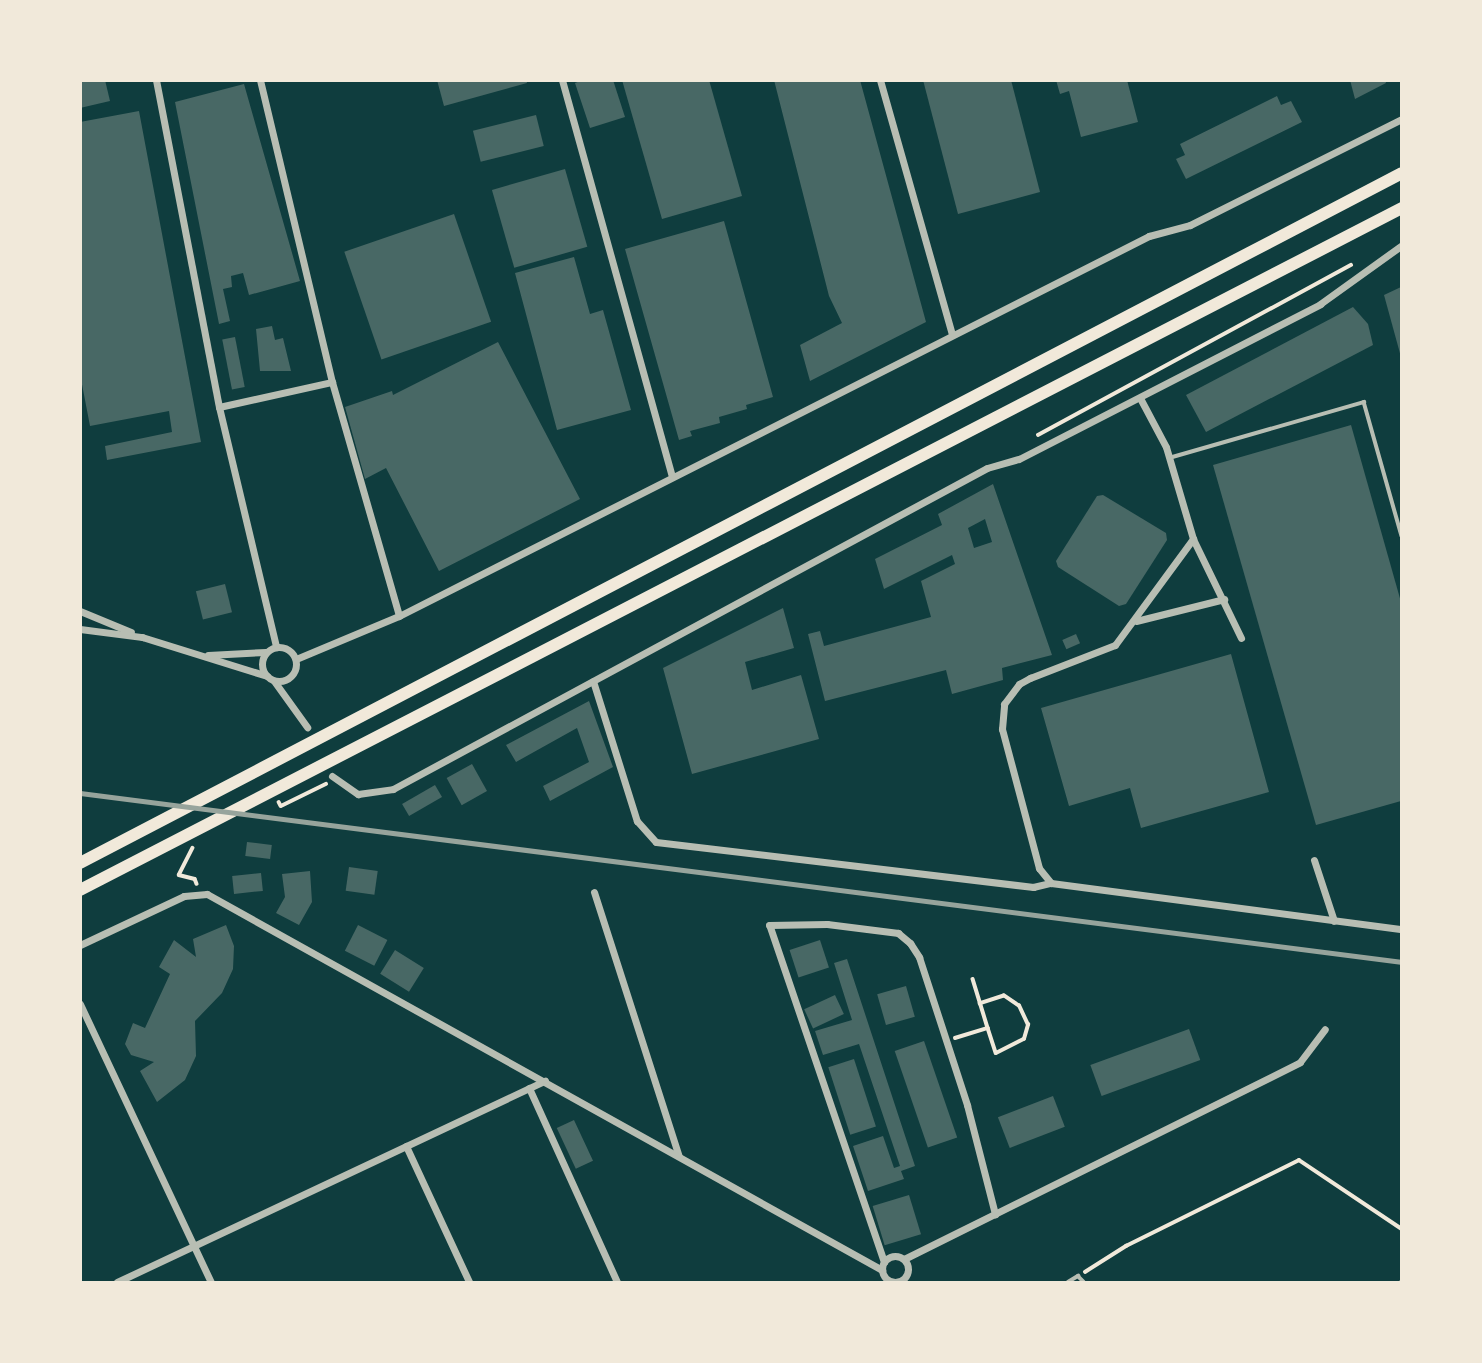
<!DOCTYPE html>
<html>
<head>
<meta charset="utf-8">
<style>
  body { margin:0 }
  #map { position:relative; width:1482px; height:1363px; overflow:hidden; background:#0f3d3e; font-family:Ubuntu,sans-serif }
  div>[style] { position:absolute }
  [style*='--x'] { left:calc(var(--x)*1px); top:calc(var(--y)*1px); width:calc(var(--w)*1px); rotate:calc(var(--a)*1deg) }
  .building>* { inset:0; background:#486865; transform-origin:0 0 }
  .path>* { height:3.5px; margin:-1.75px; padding:0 1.75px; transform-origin:1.75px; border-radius:1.75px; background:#f1e9da }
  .service>* { height:3.5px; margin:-1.75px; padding:0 1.75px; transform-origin:1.75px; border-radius:1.75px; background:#b8beb3 }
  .minor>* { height:7px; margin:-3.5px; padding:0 3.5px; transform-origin:3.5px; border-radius:3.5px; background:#b8beb3 }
  .minor>.ring { margin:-3.5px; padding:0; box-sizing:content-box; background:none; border:7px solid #b8beb3; border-radius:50% }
  .primary>* { height:12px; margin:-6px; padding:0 6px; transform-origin:6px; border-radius:6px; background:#f1e9da }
  .rail>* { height:5px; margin:-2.5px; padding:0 2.5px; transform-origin:2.5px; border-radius:2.5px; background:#97a49c }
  span { translate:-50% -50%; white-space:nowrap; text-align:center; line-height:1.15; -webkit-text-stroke:6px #f1e9da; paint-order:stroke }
  .frame { position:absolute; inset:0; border:82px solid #f1e9da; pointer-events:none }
</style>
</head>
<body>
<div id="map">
  <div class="building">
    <div style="clip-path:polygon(80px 80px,105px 80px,110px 101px,80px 108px)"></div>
    <div style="clip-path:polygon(437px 80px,526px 80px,527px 83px,444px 106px)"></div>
    <div style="clip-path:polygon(583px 80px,613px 80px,625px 117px,590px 128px,575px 83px)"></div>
    <div style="clip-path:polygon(622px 80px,709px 80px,742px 196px,662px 219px)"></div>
    <div style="clip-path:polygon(774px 80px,860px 80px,926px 322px,810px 381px,800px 345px,842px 323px,829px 296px)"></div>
    <div style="clip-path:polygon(923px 80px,1011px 80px,1040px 192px,958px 214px)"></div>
    <div style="clip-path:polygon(1056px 80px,1127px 80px,1138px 122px,1081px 137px,1069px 91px,1060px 94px)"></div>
    <div style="clip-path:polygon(1350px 80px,1385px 80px,1386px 83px,1355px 99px)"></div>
    <div style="clip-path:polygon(244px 84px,300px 281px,249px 295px,243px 273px,231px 276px,232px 287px,223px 289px,230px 321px,219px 324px,175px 102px)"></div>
    <div style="clip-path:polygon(1277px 96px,1281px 105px,1291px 101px,1302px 122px,1186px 179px,1176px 159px,1185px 155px,1180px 144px)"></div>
    <div style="clip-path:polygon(139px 111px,201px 442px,107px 460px,105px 446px,172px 432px,169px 411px,90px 426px,80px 374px,80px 122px)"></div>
    <div style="left:536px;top:115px;width:32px;height:65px;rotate:76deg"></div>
    <div style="left:565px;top:169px;width:81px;height:76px;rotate:74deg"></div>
    <div style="left:454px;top:214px;width:114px;height:116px;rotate:71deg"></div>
    <div style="clip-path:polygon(724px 221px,773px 397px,746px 405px,747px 409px,719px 417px,720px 423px,690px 431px,692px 436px,679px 440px,625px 249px)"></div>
    <div style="clip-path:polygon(574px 257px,590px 314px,603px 310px,631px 410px,557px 430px,515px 273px)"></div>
    <div style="clip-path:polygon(1401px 287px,1401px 357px,1384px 295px)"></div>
    <div style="clip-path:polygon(1353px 307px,1368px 324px,1373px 345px,1206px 432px,1186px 395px)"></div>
    <div style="clip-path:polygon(272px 326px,275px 340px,283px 338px,291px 371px,260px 371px,256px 329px)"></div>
    <div style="left:235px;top:337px;width:51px;height:13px;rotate:79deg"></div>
    <div style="clip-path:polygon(498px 342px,580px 499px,439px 571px,386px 468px,365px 479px,345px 407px,392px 391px,393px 395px)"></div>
    <div style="clip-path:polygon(1351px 425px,1401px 602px,1401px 801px,1316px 825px,1213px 465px)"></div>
    <div style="clip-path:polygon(evenodd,993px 484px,1052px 655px,1002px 668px,1003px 680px,952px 694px,946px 670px,825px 701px,808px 634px,820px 631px,824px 646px,931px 617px,921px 581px,955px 564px,952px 555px,884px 589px,875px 559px,942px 525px,938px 514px,993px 484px,985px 519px,992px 542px,974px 548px,968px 528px,985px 519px)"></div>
    <div style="clip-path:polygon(1103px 495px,1166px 533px,1167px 540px,1126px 604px,1119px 606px,1058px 567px,1056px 561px,1097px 496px)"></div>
    <div style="left:225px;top:584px;width:29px;height:30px;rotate:76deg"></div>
    <div style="clip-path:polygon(783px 608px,794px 648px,745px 662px,752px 690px,801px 675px,819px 739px,692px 774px,663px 668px)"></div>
    <div style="left:1076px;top:634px;width:10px;height:15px;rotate:66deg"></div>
    <div style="clip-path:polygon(1231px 654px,1269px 792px,1141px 828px,1130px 788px,1069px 806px,1041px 708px)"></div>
    <div style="clip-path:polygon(589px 701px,613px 767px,550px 801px,543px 786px,589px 762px,577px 728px,516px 762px,506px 745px)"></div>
    <div style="left:472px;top:764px;width:31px;height:29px;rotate:61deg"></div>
    <div style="left:435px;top:785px;width:14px;height:38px;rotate:60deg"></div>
    <div style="left:247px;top:842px;width:25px;height:14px;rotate:7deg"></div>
    <div style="left:349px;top:867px;width:29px;height:24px;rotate:8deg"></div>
    <div style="clip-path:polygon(310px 871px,312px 902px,299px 925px,276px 913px,285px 897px,282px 874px)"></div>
    <div style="left:261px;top:873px;width:18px;height:29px;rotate:84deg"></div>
    <div style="clip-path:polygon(226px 925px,234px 946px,233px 969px,222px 993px,195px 1021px,196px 1056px,185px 1080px,157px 1102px,140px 1071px,154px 1062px,131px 1055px,125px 1044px,133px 1023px,145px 1028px,170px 974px,159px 967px,174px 940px,196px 957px,193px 939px)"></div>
    <div style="left:358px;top:925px;width:33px;height:29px;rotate:27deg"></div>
    <div style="left:820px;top:940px;width:29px;height:32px;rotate:72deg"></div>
    <div style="left:395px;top:950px;width:34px;height:28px;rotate:32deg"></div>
    <div style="clip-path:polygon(847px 959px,915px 1166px,901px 1171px,904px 1179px,868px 1191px,853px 1146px,883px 1136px,894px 1168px,900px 1166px,859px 1044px,823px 1055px,815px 1031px,852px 1020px,834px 963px)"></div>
    <div style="left:906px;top:986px;width:32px;height:30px;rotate:74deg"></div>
    <div style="left:835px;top:995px;width:21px;height:34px;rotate:65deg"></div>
    <div style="left:1189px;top:1029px;width:33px;height:105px;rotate:70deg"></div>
    <div style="left:924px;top:1041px;width:102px;height:31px;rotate:71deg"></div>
    <div style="left:854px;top:1059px;width:71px;height:27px;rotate:72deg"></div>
    <div style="left:1053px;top:1096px;width:33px;height:59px;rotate:69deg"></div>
    <div style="left:574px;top:1120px;width:45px;height:19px;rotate:65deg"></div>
    <div style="left:909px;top:1195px;width:41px;height:38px;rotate:73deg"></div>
  </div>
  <div class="path">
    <div style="--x:1038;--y:435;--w:356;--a:-28.5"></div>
    <div style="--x:279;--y:802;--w:4;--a:63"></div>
    <div style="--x:281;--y:806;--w:50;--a:-26.1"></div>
    <div style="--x:193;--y:848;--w:30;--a:117"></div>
    <div style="--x:179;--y:875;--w:16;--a:14"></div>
    <div style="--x:195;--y:879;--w:5;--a:68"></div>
    <div style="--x:973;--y:979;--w:51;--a:73"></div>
    <div style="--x:955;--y:1038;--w:34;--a:-17"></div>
    <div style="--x:988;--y:1028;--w:26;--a:72"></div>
    <div style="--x:996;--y:1053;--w:31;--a:-27"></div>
    <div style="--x:1024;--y:1039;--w:15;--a:-74"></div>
    <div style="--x:1028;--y:1025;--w:21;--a:-115"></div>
    <div style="--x:1019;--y:1006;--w:18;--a:-146"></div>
    <div style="--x:1004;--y:996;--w:25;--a:162"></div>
    <div style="--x:1085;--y:1272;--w:49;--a:-32.4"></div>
    <div style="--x:1126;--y:1246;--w:193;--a:-26.4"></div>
    <div style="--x:1299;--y:1160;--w:124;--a:33.8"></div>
  </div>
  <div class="service">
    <div style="--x:1169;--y:458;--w:203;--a:-16"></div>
    <div style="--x:1364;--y:402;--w:139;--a:74.2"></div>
    <div style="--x:1068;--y:1282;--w:12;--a:-31"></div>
    <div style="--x:1078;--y:1276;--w:8;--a:45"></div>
    <div style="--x:1401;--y:1282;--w:1;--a:-45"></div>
  </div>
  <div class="minor">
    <div style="--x:156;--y:80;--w:333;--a:79.1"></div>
    <div style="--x:219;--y:407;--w:247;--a:76.6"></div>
    <div style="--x:260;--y:80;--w:310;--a:76.6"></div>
    <div style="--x:332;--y:382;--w:243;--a:74"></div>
    <div style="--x:562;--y:80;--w:412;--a:74.5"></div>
    <div style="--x:880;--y:80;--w:265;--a:74.2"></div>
    <div style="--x:1140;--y:398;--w:55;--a:62"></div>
    <div style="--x:1166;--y:447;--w:96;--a:73.6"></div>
    <div style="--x:1193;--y:539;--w:110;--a:64.1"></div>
    <div style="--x:219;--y:407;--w:116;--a:-12.5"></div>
    <div style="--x:80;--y:611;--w:55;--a:22.4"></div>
    <div style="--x:1136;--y:621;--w:91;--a:-14"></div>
    <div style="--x:80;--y:629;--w:63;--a:7.4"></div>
    <div style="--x:142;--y:637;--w:131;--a:17.3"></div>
    <div class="ring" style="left:262px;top:647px;width:27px;height:27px"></div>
    <div style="--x:208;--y:655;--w:58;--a:-3"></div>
    <div style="--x:296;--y:659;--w:112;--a:-22.7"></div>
    <div style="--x:399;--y:616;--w:841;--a:-26.87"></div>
    <div style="--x:1149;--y:236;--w:42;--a:-15"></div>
    <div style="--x:1190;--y:225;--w:237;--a:-26.6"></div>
    <div style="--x:274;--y:681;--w:57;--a:54.3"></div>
    <div style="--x:593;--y:681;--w:147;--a:72.6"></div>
    <div style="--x:637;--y:821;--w:28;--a:48"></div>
    <div style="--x:656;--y:842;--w:380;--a:6.8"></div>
    <div style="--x:1033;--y:887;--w:18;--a:-13"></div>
    <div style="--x:1051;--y:883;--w:354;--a:7.5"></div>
    <div style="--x:332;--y:776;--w:32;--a:35"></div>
    <div style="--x:358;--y:794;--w:35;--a:-8"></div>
    <div style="--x:393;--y:789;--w:675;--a:-28.39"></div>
    <div style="--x:987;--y:468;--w:33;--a:-16"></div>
    <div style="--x:1019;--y:459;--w:339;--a:-27.2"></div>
    <div style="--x:1320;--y:304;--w:101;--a:-35.7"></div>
    <div style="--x:1314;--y:860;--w:64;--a:71.8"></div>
    <div style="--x:1051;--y:883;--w:19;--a:-129"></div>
    <div style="--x:1039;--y:868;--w:144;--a:-104.9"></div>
    <div style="--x:1002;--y:729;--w:25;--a:-85"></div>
    <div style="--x:1004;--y:704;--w:25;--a:-53"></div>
    <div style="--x:1019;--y:684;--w:13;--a:-29"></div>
    <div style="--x:1030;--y:678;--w:91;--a:-21.2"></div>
    <div style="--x:1115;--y:645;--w:132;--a:-53.7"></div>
    <div style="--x:594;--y:892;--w:277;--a:72.2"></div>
    <div style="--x:80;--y:945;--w:115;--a:-25.2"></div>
    <div style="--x:184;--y:896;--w:23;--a:-5"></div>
    <div style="--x:207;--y:894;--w:773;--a:29.12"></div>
    <div style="--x:80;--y:1004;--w:307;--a:64.8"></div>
    <div style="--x:529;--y:1088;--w:213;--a:65.6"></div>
    <div style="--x:406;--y:1146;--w:150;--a:65.1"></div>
    <div class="ring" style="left:882px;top:1256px;width:19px;height:19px"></div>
    <div style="--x:904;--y:1259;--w:442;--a:-26.4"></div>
    <div style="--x:1300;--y:1062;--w:41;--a:-52.9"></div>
    <div style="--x:884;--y:1262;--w:356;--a:-108.8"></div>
    <div style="--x:769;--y:925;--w:58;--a:-1"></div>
    <div style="--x:827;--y:924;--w:72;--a:7.2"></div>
    <div style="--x:898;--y:933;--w:16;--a:40"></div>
    <div style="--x:910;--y:943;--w:17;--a:57"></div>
    <div style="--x:919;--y:957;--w:156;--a:72"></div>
    <div style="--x:967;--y:1105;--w:113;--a:75.6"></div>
    <div style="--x:117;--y:1282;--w:473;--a:-25.2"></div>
  </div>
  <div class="primary">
    <div style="--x:80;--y:863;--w:1491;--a:-27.56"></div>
    <div style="--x:80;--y:890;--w:1488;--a:-27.29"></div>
  </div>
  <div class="rail">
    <div style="--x:80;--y:793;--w:1333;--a:7.28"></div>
  </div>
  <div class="frame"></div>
</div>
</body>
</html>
